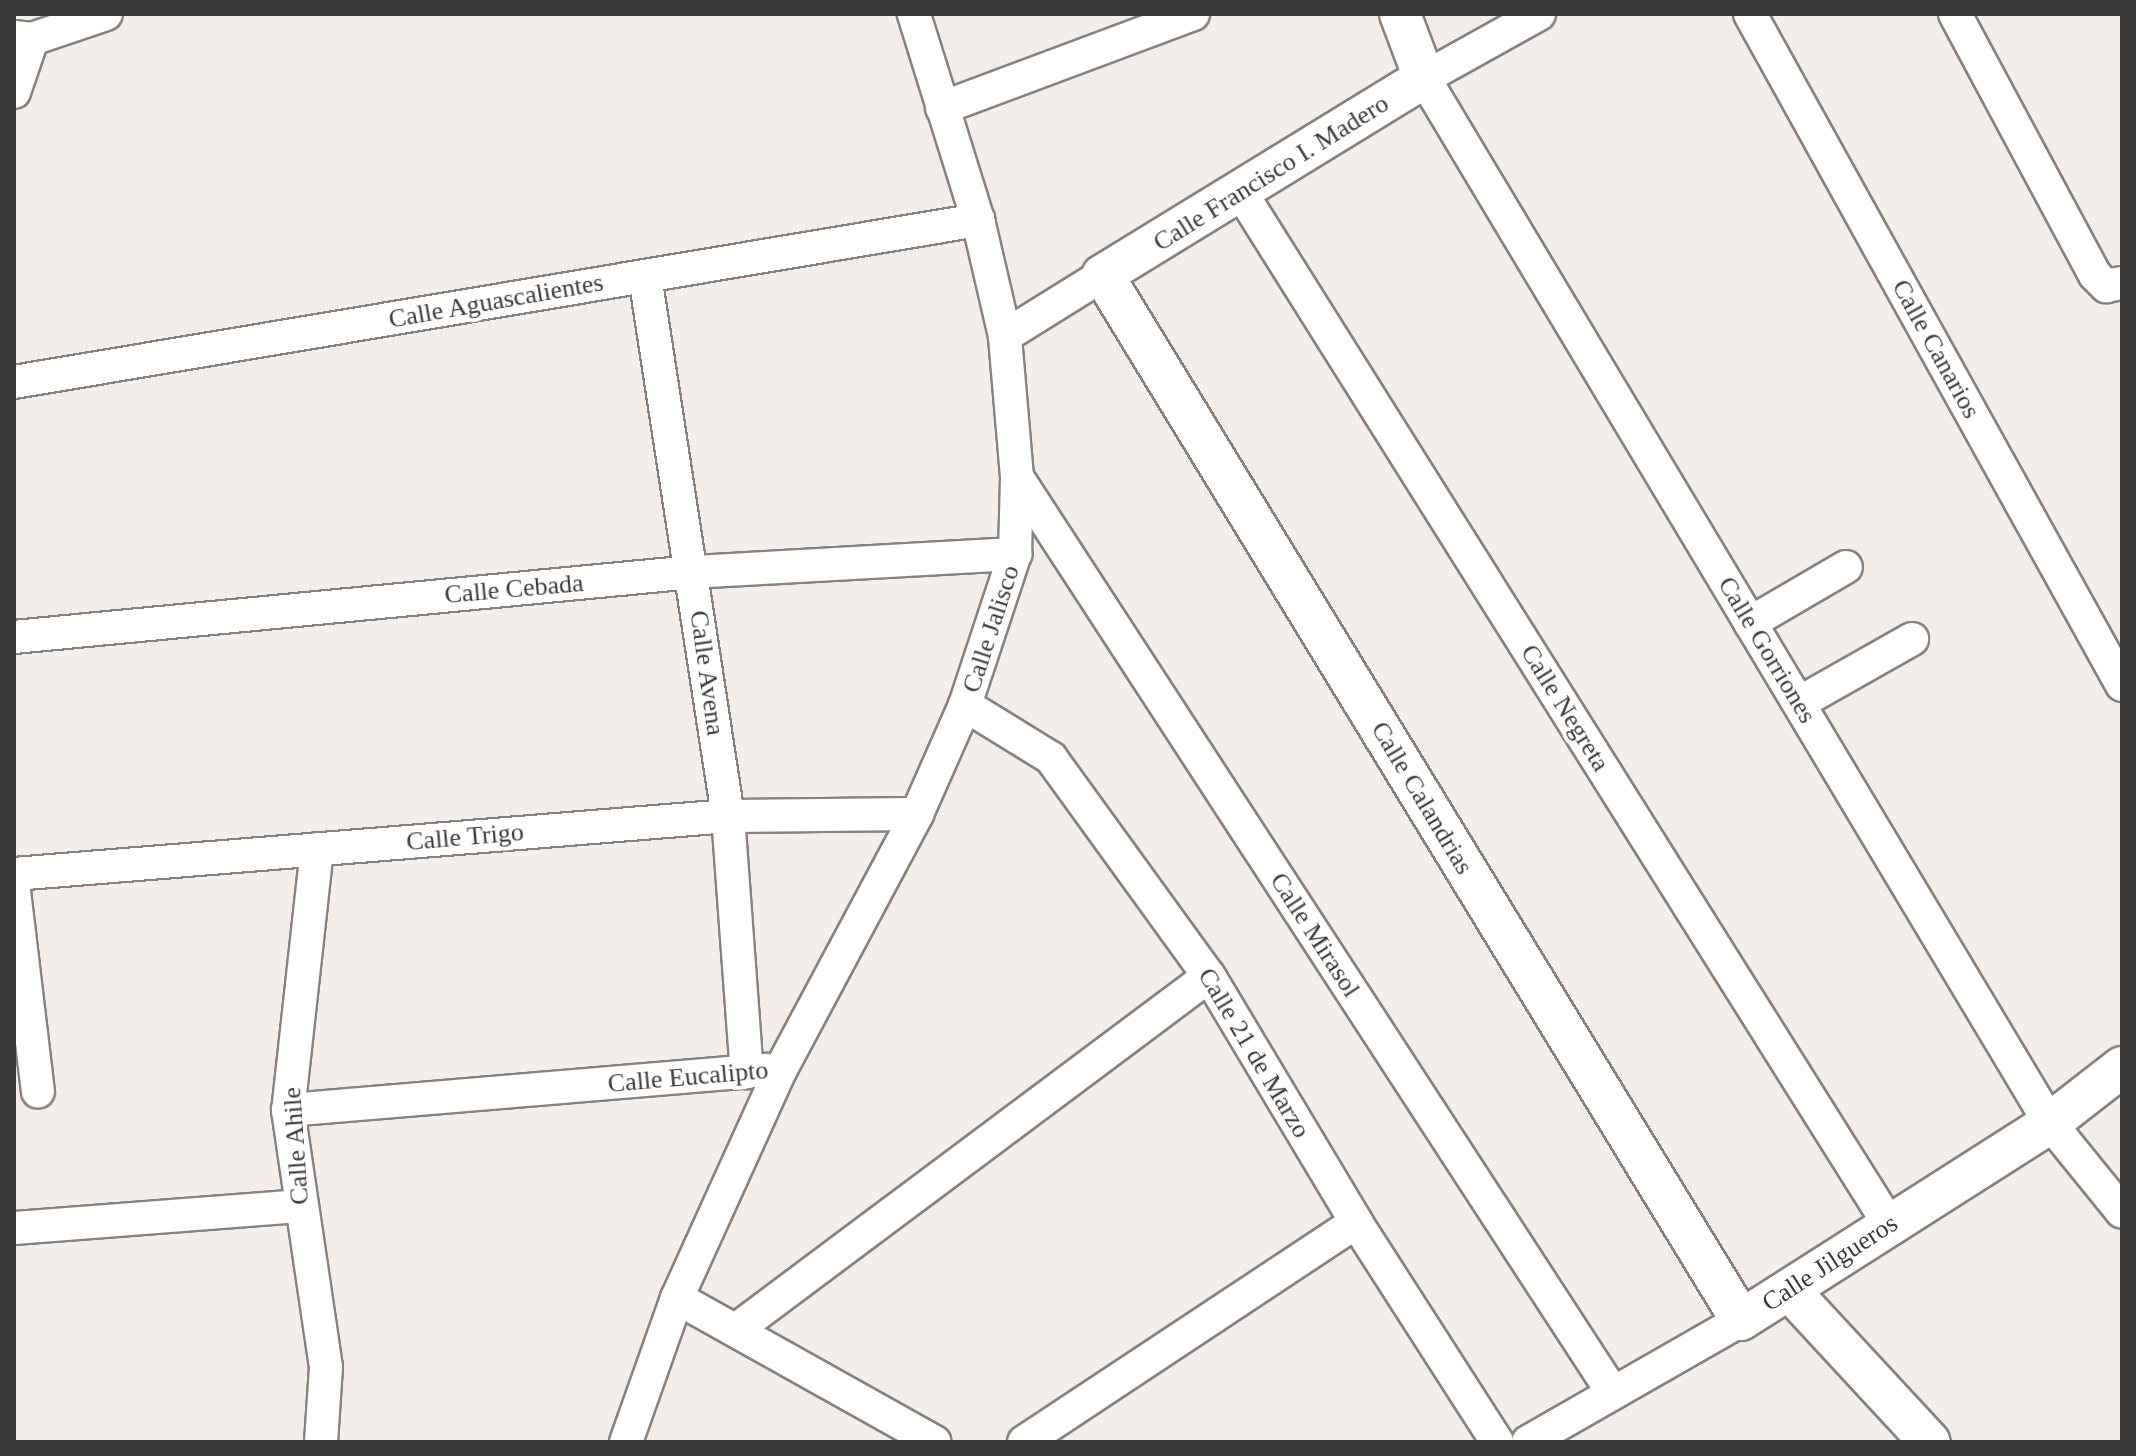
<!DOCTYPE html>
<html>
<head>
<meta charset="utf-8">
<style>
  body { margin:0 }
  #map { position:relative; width:2136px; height:1456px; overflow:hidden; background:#f4eeea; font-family:Georgia,serif }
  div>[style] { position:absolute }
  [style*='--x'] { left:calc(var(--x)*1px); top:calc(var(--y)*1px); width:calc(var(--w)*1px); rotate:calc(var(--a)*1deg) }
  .roads { filter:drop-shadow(2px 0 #87827e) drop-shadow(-2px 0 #87827e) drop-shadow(0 2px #87827e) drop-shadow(0 -2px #87827e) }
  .minor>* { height:32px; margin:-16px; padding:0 16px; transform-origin:16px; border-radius:16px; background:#fff }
  .tertiary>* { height:40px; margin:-20px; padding:0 20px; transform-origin:20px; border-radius:20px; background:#fff }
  span { translate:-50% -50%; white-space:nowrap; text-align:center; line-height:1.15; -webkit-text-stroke:8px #fff; paint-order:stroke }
  .street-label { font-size:26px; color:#3d3b39 }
  .frame { position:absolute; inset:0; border:16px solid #3d3b39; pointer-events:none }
</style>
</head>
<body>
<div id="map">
  <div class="roads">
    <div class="minor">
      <div style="--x:1539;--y:14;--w:132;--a:150.9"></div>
      <div style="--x:1424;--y:78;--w:1218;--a:59.08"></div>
      <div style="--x:2050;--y:1123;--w:114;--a:51"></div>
      <div style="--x:1750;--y:14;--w:767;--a:61"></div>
      <div style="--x:1955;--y:14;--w:296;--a:61.8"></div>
      <div style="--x:2095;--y:275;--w:16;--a:45"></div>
      <div style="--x:2106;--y:286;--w:16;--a:-11"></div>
      <div style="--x:14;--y:37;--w:18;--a:6"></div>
      <div style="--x:32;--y:39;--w:78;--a:-18.7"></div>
      <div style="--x:14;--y:92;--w:56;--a:-71.2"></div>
      <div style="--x:942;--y:108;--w:268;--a:-20.5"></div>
      <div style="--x:1240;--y:191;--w:1220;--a:57.86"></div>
      <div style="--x:645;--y:276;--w:546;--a:81.26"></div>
      <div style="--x:728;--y:816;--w:257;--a:85.8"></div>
      <div style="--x:1005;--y:336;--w:115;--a:-31.9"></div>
      <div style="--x:14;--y:382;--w:978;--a:-9.54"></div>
      <div style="--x:1017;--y:477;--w:1093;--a:56.95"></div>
      <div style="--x:1750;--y:623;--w:111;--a:-30.3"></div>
      <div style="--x:14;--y:637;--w:682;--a:-5.47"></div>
      <div style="--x:693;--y:572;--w:323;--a:-3.2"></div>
      <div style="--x:1799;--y:703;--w:130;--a:-29.5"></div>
      <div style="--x:965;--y:705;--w:101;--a:31.6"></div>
      <div style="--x:1051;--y:758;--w:269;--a:54.1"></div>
      <div style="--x:1209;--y:976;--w:287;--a:59.1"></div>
      <div style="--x:1356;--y:1222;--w:261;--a:57.3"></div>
      <div style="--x:317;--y:849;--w:263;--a:96.3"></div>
      <div style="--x:288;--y:1110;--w:260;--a:81.6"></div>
      <div style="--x:326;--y:1367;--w:75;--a:93.8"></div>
      <div style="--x:14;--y:874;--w:716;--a:-4.64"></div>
      <div style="--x:728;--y:816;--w:189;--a:-0.6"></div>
      <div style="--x:14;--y:891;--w:202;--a:83.2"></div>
      <div style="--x:288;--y:1110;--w:480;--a:-4.8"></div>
      <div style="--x:14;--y:1228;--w:286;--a:-4.4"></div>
      <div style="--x:677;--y:1298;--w:295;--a:29.2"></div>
      <div style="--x:737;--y:1329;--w:589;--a:-36.79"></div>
      <div style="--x:626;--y:1442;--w:153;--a:-70.5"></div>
      <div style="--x:677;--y:1298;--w:252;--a:-65.6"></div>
      <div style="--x:781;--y:1069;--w:289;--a:-61.9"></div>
      <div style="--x:917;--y:814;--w:119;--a:-66.2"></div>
      <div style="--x:965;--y:705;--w:159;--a:-71.7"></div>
      <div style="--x:1015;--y:554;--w:77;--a:-88.5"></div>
      <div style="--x:1017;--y:477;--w:142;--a:-94.9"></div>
      <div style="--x:1005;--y:336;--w:119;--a:-103.1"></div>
      <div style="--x:978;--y:220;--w:216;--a:-107.3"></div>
      <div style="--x:1024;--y:1442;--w:398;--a:-33.5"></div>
      <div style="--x:1528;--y:1442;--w:245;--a:-29.8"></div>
    </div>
    <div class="tertiary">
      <div style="--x:1400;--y:14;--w:68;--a:69.4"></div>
      <div style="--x:1424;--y:78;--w:377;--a:148.5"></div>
      <div style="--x:1103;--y:275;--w:1224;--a:58.59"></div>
      <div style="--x:1741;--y:1320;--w:366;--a:-32.5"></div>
      <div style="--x:2050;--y:1123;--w:91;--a:-37.9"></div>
      <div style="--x:1789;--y:1290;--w:207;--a:47.2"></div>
    </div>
  </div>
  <div class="street-label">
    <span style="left:1271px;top:173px;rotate:-32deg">Calle Francisco I. Madero</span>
    <span style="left:496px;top:301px;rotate:-10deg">Calle Aguascalientes</span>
    <span style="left:1936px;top:349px;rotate:61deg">Calle Canarios</span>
    <span style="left:514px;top:589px;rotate:-5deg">Calle Cebada</span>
    <span style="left:991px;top:629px;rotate:-72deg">Calle Jalisco</span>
    <span style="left:1767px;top:650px;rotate:59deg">Calle Gorriones</span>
    <span style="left:707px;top:673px;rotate:82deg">Calle Avena</span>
    <span style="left:1565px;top:708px;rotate:58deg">Calle Negreta</span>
    <span style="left:1422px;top:798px;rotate:59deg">Calle Calandrias</span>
    <span style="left:465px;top:837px;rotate:-5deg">Calle Trigo</span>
    <span style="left:1315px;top:935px;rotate:57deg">Calle Mirasol</span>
    <span style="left:1254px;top:1053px;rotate:59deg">Calle 21 de Marzo</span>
    <span style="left:688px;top:1077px;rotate:-5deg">Calle Eucalipto</span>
    <span style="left:296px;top:1146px;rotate:-94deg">Calle Ahile</span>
    <span style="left:1830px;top:1263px;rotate:-33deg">Calle Jilgueros</span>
  </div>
  <div class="frame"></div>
</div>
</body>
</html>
